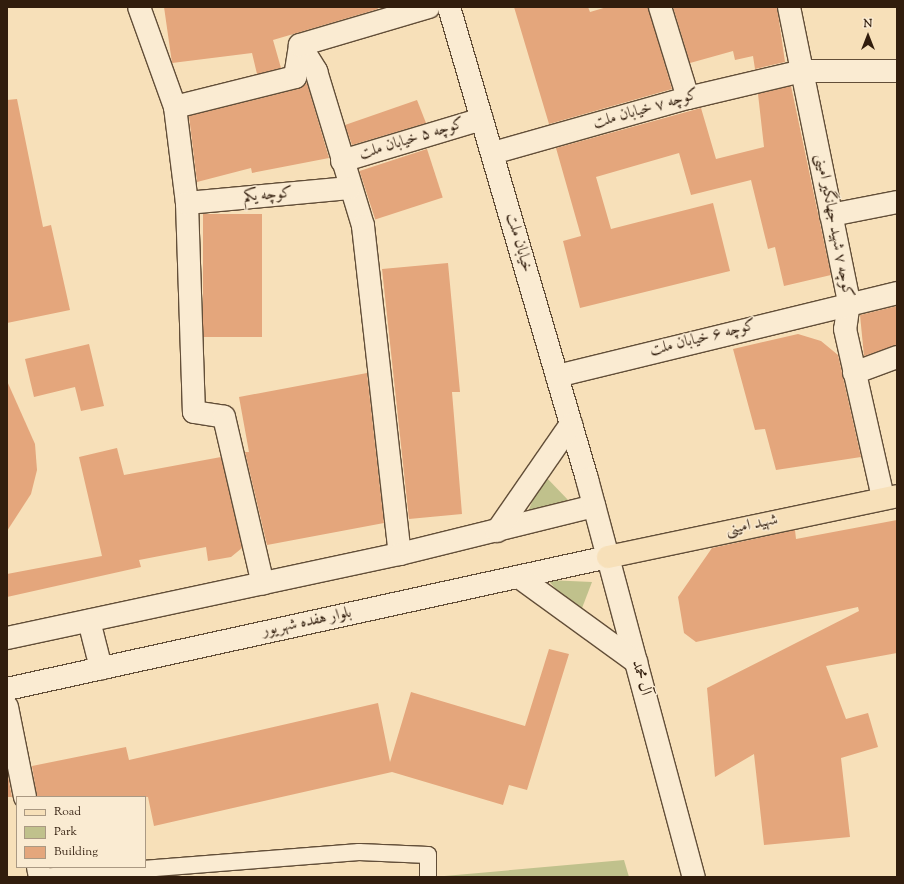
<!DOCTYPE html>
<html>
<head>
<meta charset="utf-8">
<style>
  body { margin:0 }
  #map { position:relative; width:904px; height:884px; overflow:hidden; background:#f7e0b9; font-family:"Sorts Mill Goudy",Amiri,serif }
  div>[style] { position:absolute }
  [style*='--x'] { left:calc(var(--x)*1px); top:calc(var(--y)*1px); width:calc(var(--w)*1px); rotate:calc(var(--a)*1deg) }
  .green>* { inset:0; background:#c0c18c }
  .building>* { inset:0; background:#e4a67c; transform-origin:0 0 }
  .roads { filter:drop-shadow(1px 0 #624e38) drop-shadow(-1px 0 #624e38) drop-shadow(0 1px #624e38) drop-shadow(0 -1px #624e38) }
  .lane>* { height:16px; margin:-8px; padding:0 8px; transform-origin:8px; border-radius:8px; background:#faebd2 }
  .street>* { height:22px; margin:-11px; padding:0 11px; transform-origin:11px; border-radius:11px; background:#faebd2 }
  .secondary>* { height:22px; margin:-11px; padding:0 11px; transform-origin:11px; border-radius:11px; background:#faebd2 }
  .primary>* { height:22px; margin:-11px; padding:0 11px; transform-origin:11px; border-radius:11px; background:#f7e0b9 }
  span { translate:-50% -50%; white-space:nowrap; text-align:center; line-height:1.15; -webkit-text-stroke:3px #faebd2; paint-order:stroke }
  .street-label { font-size:16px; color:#311d0d }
  .frame { position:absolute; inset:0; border:8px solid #311d0d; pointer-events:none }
  .legend { position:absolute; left:16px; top:796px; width:130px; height:72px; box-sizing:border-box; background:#faebd2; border:1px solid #aa9983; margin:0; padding:5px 7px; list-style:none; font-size:12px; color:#311d0d }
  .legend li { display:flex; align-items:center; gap:8px; height:20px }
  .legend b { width:20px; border:1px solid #aa9983 }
  .north { position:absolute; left:848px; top:16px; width:40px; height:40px; -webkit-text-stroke:3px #faebd2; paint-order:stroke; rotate:0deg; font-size:11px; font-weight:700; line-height:16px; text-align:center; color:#311d0d }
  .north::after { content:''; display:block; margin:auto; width:14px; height:18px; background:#311d0d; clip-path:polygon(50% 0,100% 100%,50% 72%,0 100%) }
</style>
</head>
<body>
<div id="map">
  <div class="green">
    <div style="clip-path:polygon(544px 475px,570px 502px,526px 516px)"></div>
    <div style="clip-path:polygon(548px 580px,592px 582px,579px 616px)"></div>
    <div style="clip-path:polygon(624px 860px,629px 877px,433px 877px)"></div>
  </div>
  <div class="building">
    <div style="clip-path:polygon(164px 7px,377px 7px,378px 9px,273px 40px,281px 68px,257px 74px,252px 53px,172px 63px)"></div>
    <div style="clip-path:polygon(514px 7px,588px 7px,590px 12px,607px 7px,648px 7px,672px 89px,549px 124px)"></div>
    <div style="clip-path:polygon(673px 7px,777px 7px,785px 62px,755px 69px,753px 56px,735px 60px,733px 51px,690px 63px)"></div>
    <div style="clip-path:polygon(307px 83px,329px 158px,252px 173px,251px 168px,197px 182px,189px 116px,298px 89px)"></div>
    <div style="clip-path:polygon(791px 86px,831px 275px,784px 286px,775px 247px,768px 249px,751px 180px,691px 195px,679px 153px,596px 177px,611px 229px,713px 203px,730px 271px,580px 308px,563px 241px,581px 236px,556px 148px,701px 108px,716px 159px,764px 147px,758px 94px)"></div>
    <div style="clip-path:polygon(17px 99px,43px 227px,51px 225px,70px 310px,7px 323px,7px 100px)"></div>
    <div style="clip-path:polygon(417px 100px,426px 123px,352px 145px,345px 125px)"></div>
    <div style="left:427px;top:149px;width:51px;height:71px;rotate:72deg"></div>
    <div style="left:262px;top:214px;width:123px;height:59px;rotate:90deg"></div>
    <div style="clip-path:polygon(448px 263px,460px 392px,452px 392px,462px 514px,409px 519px,382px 269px)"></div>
    <div style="clip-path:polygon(897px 306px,897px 345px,864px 356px,860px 315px)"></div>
    <div style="clip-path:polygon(798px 334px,821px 341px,838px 355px,861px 457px,776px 470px,765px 429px,755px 430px,733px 349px)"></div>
    <div style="clip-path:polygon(89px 344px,104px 406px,81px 411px,75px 387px,34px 397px,25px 359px)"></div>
    <div style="clip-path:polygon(367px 373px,384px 523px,267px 545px,245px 452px,249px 452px,239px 397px)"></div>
    <div style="clip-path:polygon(7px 381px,35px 444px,37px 470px,31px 494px,7px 531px)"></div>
    <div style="clip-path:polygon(117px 448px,124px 475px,221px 457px,242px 548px,231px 557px,208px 561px,206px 547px,139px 560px,141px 567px,7px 597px,7px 574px,102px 556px,79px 457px)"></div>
    <div style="clip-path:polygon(897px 520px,897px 653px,826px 666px,846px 719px,868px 713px,878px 747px,841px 758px,850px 837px,764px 845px,754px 754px,715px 777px,707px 688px,859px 611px,858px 607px,696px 642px,684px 633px,678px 597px,712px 548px,795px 530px,796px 539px)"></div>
    <div style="clip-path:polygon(549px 649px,569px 654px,527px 790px,509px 785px,503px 805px,392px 772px,154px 826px,148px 797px,37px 797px,32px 766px,126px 747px,129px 760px,378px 703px,390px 762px,411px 692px,525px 726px)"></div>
    <div style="clip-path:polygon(7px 771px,12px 797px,7px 797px)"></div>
  </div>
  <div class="roads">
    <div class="lane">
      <div style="--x:41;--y:877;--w:319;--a:-4.5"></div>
      <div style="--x:359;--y:852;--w:69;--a:2.5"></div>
      <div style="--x:428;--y:855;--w:22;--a:90"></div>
    </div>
    <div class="street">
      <div style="--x:139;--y:7;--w:106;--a:70.2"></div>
      <div style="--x:175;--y:107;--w:97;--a:82.9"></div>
      <div style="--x:187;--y:203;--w:209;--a:88.1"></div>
      <div style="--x:194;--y:412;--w:30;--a:9"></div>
      <div style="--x:224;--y:417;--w:171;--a:76.9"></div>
      <div style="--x:660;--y:7;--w:95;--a:72.9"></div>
      <div style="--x:789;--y:7;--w:301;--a:78.5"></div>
      <div style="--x:849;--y:302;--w:27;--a:98"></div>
      <div style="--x:845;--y:329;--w:173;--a:77.3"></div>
      <div style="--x:300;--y:45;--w:31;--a:58"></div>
      <div style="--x:316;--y:71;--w:162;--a:73.1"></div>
      <div style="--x:363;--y:226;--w:330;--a:83.6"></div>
      <div style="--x:175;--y:107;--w:124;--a:-14"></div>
      <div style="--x:295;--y:77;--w:32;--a:-81"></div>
      <div style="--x:300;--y:45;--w:134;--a:-16.4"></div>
      <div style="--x:493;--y:153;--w:203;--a:-15.8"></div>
      <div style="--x:688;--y:98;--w:117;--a:-13.3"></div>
      <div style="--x:802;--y:71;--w:95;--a:0"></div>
      <div style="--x:342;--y:161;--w:146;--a:-16.7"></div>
      <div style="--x:187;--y:203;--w:163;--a:-5.3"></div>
      <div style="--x:831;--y:215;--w:67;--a:-11.1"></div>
      <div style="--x:854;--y:373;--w:46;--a:-20.4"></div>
      <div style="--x:557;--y:376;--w:350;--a:-13.7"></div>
      <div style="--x:89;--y:621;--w:49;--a:75.7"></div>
      <div style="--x:7;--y:638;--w:402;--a:-12.1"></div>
      <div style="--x:400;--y:554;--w:200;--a:-13.9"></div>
      <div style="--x:7;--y:689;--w:615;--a:-12.39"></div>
      <div style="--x:7;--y:707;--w:92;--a:78.7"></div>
      <div style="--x:38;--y:867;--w:10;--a:79"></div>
    </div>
    <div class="secondary">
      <div style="--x:449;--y:7;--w:492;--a:73.7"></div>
      <div style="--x:587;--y:479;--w:412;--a:75"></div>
      <div style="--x:497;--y:531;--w:130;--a:-55.3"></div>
      <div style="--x:519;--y:577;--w:145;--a:36"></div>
    </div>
    <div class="primary">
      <div style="--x:608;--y:557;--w:295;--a:-11.9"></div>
    </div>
  </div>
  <div class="street-label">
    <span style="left:646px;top:110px;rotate:-16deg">کوچه ۷ خیابان ملت</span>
    <span style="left:412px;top:140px;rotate:-17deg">کوچه ۵ خیابان ملت</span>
    <span style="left:268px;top:196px;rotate:-5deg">کوچه یکم</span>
    <span style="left:833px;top:226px;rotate:79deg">کوچه ۷ شهید جهانگیر امینی</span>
    <span style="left:518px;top:243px;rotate:74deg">خیابان ملت</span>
    <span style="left:703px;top:339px;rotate:-14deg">کوچه ۶ خیابان ملت</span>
    <span style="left:752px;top:526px;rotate:-12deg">شهید امینی</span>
    <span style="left:307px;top:623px;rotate:-12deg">بلوار هفده شهریور</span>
    <span style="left:640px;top:678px;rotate:75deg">آل محمد</span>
  </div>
  <div class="frame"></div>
  <ul class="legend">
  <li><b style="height:5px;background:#f7e0b9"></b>Road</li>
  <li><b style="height:11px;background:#c0c18c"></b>Park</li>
  <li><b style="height:11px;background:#e4a67c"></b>Building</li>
  </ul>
  <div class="north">N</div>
</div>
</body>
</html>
